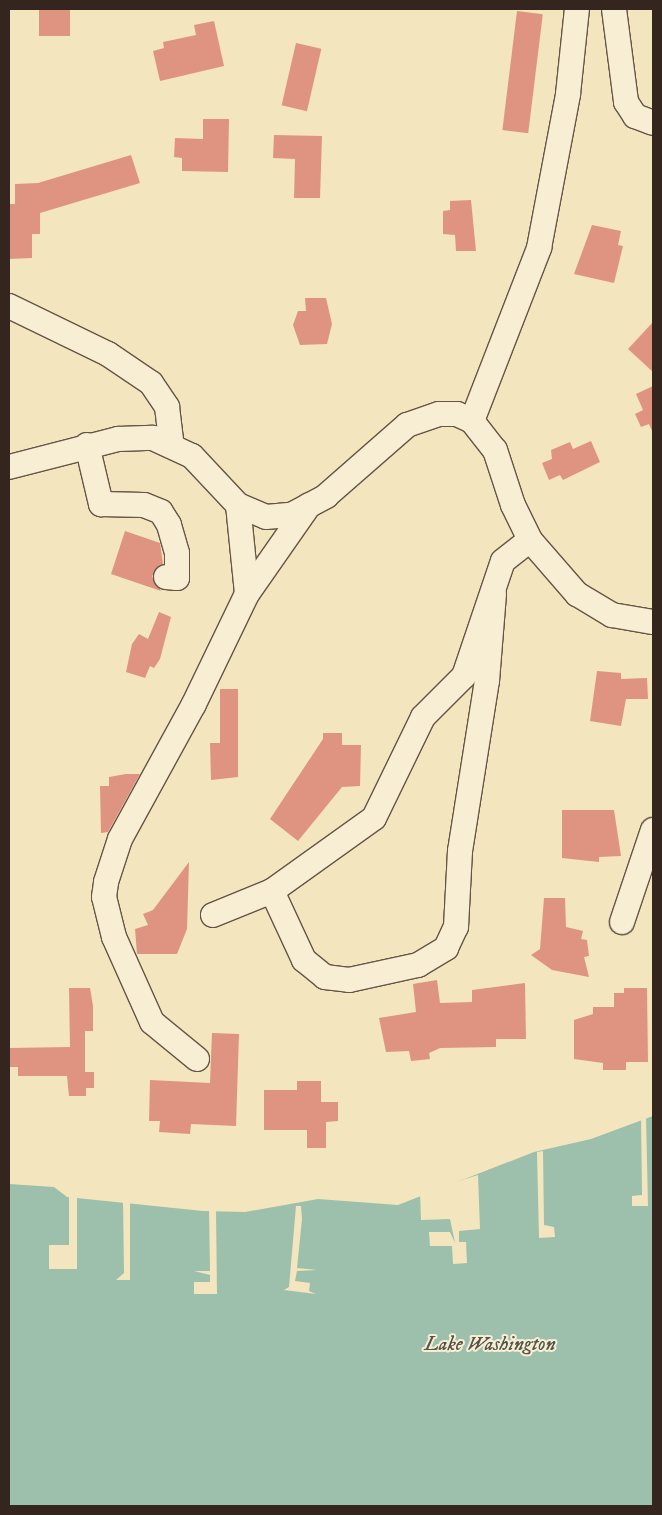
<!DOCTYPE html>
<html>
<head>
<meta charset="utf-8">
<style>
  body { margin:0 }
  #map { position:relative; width:662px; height:1515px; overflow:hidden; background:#f3e5bd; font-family:"IM FELL DW Pica",serif }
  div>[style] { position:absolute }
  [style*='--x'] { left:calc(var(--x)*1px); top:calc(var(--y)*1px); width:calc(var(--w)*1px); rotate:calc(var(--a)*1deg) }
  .water>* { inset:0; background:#9dc0ac }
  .pier>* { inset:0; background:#f3e5bd }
  .building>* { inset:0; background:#df9481; transform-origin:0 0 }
  .roads { filter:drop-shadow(1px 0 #645546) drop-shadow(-1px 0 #645546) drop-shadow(0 1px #645546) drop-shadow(0 -1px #645546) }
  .minor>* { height:24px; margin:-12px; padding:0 12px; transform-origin:12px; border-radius:12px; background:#f7eed4 }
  span { translate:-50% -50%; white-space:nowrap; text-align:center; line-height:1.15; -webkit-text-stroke:4px #f7eed4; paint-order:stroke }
  .water-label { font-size:20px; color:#545449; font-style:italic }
  .frame { position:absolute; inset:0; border:10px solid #35251f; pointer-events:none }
</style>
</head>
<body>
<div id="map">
  <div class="water">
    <div style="clip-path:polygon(653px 1116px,653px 1506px,9px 1506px,9px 1184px,54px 1187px,67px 1197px,203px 1211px,245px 1212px,318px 1199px,398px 1205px,534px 1152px,591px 1139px)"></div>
  </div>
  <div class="pier">
    <div style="clip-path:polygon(646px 1116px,648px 1206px,632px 1206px,632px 1196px,642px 1195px,641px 1118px)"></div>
    <div style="clip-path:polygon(543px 1151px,544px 1225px,554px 1227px,555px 1237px,539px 1238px,537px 1152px)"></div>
    <div style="clip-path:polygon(478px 1175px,480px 1229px,459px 1231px,459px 1242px,466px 1242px,467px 1263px,453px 1264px,452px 1246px,430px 1246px,429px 1232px,450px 1232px,455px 1243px,450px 1219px,421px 1220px,420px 1193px)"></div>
    <div style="clip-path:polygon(69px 1195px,77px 1195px,77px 1269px,49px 1269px,49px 1245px,69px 1245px)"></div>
    <div style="clip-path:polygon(123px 1200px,130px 1201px,130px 1280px,116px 1280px,124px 1273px)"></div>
    <div style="clip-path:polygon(296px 1206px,301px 1206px,302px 1219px,297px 1268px,317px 1270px,297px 1271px,295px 1281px,310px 1283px,309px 1291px,316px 1294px,284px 1290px,289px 1287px)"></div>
    <div style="clip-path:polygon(209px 1208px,216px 1209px,217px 1294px,194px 1294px,194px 1282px,210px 1282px,210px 1275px,194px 1271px,210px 1271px)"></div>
  </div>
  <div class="building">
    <div style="left:39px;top:9px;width:31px;height:27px"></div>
    <div style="left:517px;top:11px;width:26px;height:120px;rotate:7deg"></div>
    <div style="clip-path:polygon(214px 21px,224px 66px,160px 81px,153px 51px,164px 48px,163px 42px,196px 35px,194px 25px)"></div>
    <div style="left:296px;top:43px;width:26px;height:64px;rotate:13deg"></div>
    <div style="clip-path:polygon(203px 119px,229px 119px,228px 172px,182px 171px,182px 158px,174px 157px,175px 138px,203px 139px)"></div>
    <div style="clip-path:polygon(274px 135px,322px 136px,320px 198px,294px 198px,295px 159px,273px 158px)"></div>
    <div style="clip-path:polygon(131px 155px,140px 183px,40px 213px,40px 234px,32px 234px,32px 258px,9px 259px,9px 204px,15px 204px,15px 184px,38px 183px)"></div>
    <div style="clip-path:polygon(471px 200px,476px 251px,456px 251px,455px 235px,443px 234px,443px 211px,450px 210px,450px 201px)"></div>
    <div style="clip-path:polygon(592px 225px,621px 231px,618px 245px,623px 246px,614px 283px,574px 274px)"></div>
    <div style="clip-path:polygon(305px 298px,326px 298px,332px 324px,327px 344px,300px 345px,293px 325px,298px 311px,306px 311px)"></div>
    <div style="clip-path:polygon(653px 322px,653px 372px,628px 349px)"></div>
    <div style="clip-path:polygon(653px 386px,653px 433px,649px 424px,641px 427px,635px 414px,643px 410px,636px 394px)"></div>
    <div style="clip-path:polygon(591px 441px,600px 462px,563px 480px,560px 475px,549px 480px,542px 463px,552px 459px,551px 450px,570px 442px,573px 449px)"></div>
    <div style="clip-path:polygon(125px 531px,160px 543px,163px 564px,152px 576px,161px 591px,111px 574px)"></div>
    <div style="clip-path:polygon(159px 612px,171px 617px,160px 659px,154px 668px,150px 666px,145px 678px,126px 672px,132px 644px,139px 634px,148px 639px)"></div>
    <div style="clip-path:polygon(597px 671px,621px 673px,621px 679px,647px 678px,648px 699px,626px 699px,621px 726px,590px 721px)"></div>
    <div style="clip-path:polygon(220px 689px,238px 689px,238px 777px,211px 780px,210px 743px,220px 743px)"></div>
    <div style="clip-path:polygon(323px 733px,342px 733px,342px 745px,361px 745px,360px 786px,342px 787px,298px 841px,270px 819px,323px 739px)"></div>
    <div style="clip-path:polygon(126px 774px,140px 774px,108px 832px,101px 833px,100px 786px,109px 786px,109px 777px)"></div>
    <div style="clip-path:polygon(562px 810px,614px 810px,621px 856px,599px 857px,599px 862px,562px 858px)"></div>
    <div style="clip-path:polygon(189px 862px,187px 929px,177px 954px,137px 954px,135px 929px,148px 925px,143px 914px,153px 910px)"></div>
    <div style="clip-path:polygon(544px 898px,565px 898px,566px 927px,583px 931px,581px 939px,587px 940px,589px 956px,584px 957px,589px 977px,552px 970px,531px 955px,540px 949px)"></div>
    <div style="clip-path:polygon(437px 980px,440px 1003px,472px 1002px,472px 990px,525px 983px,526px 1039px,496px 1039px,496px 1047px,440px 1048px,429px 1053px,430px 1059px,411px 1061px,409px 1051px,386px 1052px,379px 1018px,416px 1012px,413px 984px)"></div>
    <div style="clip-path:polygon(69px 988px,90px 988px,93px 1006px,93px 1031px,85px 1031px,85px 1072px,94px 1072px,94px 1088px,86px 1088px,86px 1096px,69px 1096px,67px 1076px,18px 1076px,18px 1067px,9px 1067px,9px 1048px,70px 1047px)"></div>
    <div style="clip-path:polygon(624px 988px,647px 988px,648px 1062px,626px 1062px,626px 1070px,603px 1070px,603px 1063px,574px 1059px,574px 1020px,593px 1014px,593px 1007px,614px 1007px,614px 993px,624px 993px)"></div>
    <div style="clip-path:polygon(212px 1033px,239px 1034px,236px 1126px,191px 1124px,190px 1134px,159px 1132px,160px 1121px,149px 1121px,150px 1080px,210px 1083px)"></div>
    <div style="clip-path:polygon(297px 1081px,321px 1081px,321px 1102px,338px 1102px,338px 1121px,326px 1122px,326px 1148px,307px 1148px,307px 1130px,264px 1130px,264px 1090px,297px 1090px)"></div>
  </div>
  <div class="roads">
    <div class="minor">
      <div style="--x:614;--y:9;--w:94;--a:82.6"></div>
      <div style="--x:626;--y:102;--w:17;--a:57"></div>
      <div style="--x:635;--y:116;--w:19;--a:21"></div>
      <div style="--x:9;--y:306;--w:110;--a:25.9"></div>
      <div style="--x:108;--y:354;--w:52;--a:34"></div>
      <div style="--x:151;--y:383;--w:29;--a:56"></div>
      <div style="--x:167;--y:407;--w:38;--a:83"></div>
      <div style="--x:472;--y:421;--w:186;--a:-68.8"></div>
      <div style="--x:539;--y:248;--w:157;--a:-79.3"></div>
      <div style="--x:568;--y:94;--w:85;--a:-84"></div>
      <div style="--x:87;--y:445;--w:61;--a:76.7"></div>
      <div style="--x:101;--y:504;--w:43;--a:1.3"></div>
      <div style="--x:144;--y:505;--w:18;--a:22"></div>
      <div style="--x:161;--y:512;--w:15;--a:58"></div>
      <div style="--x:169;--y:525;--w:29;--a:74"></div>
      <div style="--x:177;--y:553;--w:25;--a:90"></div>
      <div style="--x:177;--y:578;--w:11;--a:-175"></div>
      <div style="--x:9;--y:467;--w:113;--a:-14.4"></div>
      <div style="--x:118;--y:439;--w:35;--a:-2"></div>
      <div style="--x:153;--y:438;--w:43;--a:24.8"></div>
      <div style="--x:192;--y:456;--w:67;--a:46.8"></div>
      <div style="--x:238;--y:505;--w:30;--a:23"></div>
      <div style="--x:266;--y:517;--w:25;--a:-5"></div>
      <div style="--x:291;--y:515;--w:40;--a:-28"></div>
      <div style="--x:326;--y:496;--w:108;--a:-41.2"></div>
      <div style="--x:407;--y:425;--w:34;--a:-19"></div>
      <div style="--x:439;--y:414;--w:18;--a:0"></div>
      <div style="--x:457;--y:414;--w:17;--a:25"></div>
      <div style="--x:472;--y:421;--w:37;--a:52"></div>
      <div style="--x:495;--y:450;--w:58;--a:71.9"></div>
      <div style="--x:513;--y:505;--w:39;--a:64"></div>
      <div style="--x:530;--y:540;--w:72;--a:49"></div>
      <div style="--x:577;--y:594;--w:41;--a:31"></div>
      <div style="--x:612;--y:615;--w:42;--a:9.7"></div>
      <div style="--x:238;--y:505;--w:89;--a:84.2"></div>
      <div style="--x:247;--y:594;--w:108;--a:-55.1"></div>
      <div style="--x:272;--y:891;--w:76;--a:65.1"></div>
      <div style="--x:304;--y:960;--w:27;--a:39"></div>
      <div style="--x:325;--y:977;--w:24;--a:7"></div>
      <div style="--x:349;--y:980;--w:71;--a:-12.3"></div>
      <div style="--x:418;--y:965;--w:33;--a:-31"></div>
      <div style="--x:446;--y:948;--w:23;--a:-65"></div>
      <div style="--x:456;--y:927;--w:76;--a:-87"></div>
      <div style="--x:460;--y:851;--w:172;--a:-81"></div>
      <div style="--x:487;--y:681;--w:87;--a:-85.4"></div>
      <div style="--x:213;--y:915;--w:64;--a:-22.1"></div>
      <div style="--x:272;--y:891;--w:125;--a:-35.6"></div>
      <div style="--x:374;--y:818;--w:112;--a:-64.1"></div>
      <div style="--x:423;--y:717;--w:58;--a:-45"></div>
      <div style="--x:464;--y:676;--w:121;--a:-71.3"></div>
      <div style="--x:503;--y:561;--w:34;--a:-38"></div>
      <div style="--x:622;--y:922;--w:97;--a:-71.4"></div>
      <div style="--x:197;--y:1059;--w:58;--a:-140.6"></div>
      <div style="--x:152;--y:1022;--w:93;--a:-114.1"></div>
      <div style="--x:114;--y:937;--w:41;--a:-104"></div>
      <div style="--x:104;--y:897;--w:15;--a:-82"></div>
      <div style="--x:106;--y:882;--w:45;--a:-72"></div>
      <div style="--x:120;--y:839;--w:154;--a:-61.3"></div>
      <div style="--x:194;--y:704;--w:122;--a:-64.3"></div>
    </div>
  </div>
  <div class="water-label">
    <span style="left:490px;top:1344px">Lake Washington</span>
  </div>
  <div class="frame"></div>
</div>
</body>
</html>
